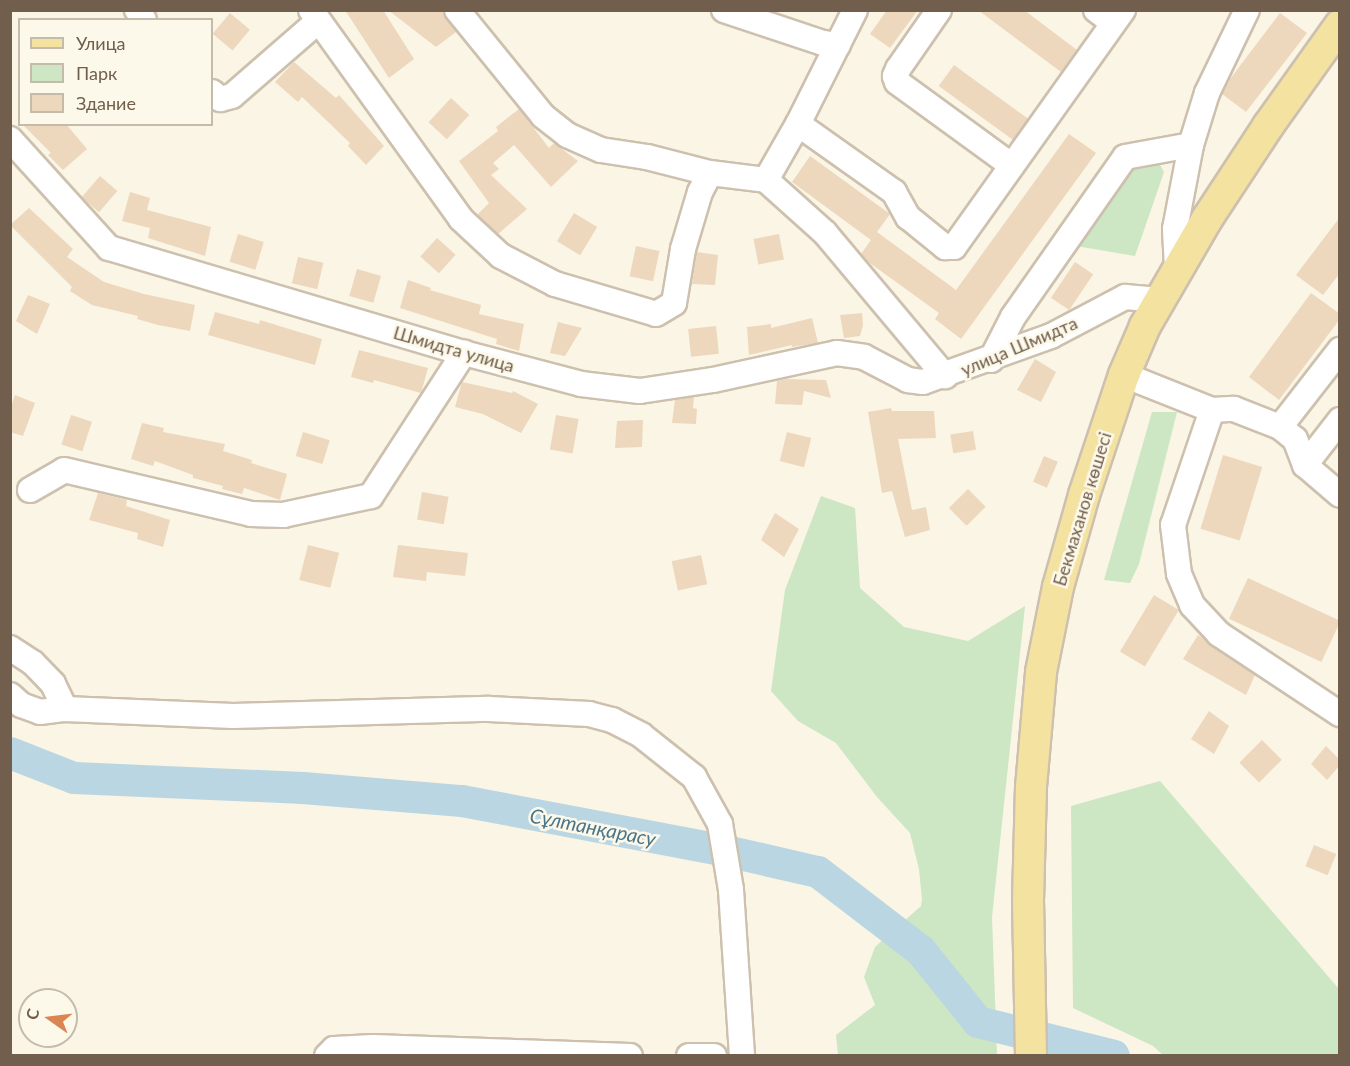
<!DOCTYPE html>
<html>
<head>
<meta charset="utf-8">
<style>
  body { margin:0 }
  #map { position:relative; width:1350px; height:1066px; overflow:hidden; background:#faf5e4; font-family:Lato,sans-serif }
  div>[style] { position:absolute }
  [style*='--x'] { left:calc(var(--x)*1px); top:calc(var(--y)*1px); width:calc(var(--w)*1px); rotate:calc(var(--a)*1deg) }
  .green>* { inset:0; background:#cde6c4 }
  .river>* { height:32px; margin:-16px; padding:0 16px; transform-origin:16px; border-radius:16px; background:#bad6e2 }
  .building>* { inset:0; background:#edd8be; transform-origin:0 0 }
  .roads { filter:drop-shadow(2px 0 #cdc0ae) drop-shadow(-2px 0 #cdc0ae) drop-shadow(0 2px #cdc0ae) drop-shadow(0 -2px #cdc0ae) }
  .minor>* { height:24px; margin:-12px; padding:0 12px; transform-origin:12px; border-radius:12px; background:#fff }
  .major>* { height:30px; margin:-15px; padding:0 15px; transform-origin:15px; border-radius:15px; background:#f4e2a1 }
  span { translate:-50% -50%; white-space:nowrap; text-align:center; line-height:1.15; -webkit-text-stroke:5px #fdf9ea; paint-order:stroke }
  .street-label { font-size:18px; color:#715e4c }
  .water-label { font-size:20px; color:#4b7589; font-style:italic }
  .frame { position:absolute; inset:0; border:12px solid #715e4c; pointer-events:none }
  .legend { position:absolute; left:18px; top:18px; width:195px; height:108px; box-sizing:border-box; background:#fdf9ea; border:2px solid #c5bbab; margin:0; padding:8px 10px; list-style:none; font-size:18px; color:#715e4c }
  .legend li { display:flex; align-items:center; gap:12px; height:30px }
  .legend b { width:30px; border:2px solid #c5bbab }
  .north { position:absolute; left:18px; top:988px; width:60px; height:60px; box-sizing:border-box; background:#fdf9ea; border:2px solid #c5bbab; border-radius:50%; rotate:284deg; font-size:16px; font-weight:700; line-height:24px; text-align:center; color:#715e4c }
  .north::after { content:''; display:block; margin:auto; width:21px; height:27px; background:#db8552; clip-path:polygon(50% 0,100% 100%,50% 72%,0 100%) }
</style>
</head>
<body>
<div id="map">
  <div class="green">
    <div style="clip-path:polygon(1147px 163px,1159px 163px,1164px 172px,1135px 256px,1076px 246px,1125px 167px)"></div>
    <div style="clip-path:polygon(1152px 412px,1177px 412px,1139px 564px,1130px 583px,1104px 580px)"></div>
    <div style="clip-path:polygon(821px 496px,855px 508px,860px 588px,904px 627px,968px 641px,1025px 606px,992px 917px,997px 1055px,838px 1055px,836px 1035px,875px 1005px,864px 977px,875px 947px,921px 906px,922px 899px,919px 869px,910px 833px,877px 797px,836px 743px,798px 721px,771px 691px,785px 590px)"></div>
    <div style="clip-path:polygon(1160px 781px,1339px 989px,1339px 1055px,1163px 1055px,1153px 1046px,1073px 1008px,1071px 806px)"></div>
  </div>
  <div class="river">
    <div style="--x:10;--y:753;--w:69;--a:21.3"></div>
    <div style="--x:74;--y:778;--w:229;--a:2.5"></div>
    <div style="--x:303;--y:788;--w:160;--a:4.7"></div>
    <div style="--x:462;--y:801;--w:269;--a:10.7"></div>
    <div style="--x:726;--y:851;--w:94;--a:12.9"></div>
    <div style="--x:818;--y:872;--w:130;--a:37.5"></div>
    <div style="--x:921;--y:951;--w:91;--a:51.2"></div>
    <div style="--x:978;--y:1022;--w:140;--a:14"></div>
  </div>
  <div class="building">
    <div style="clip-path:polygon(345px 10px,383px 10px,414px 59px,389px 78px)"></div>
    <div style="clip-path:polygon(388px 10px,441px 10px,456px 32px,436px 47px)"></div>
    <div style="clip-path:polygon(887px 10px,918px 10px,890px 48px,870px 34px)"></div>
    <div style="clip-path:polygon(978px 10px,1024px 10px,1077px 50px,1061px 72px)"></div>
    <div style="left:230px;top:13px;width:26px;height:27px;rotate:40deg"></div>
    <div style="clip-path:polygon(1280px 13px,1307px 33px,1246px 112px,1222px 94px,1230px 79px)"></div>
    <div style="clip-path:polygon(294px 62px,336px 98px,339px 95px,384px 146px,366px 165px,348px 146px,350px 143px,302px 97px,298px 102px,275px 82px)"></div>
    <div style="left:954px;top:65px;width:92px;height:26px;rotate:36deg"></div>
    <div style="left:451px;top:98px;width:25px;height:33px;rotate:43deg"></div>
    <div style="clip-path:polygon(519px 109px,549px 148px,554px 143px,578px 161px,551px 187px,514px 145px,493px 163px,499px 169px,491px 175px,527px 209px,498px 234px,477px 215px,489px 203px,459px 161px,498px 131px,496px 127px)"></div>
    <div style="clip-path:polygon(22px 124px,66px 124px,87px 149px,63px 170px,48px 155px,51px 153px)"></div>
    <div style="clip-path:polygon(1069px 134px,1096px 153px,961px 339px,935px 319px,939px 313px,867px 261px,861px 254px,871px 240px,792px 182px,810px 156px,890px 214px,877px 232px,956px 290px)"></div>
    <div style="left:100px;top:176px;width:23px;height:28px;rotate:41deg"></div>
    <div style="clip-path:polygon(130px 192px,150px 198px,147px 210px,211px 227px,205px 256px,148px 238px,150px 228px,122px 221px)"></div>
    <div style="clip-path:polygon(29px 208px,73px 249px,67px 257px,104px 282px,144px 294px,195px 305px,190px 331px,158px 325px,137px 319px,138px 316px,92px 305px,70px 291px,72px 287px,10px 225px)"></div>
    <div style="left:574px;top:213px;width:27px;height:33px;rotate:31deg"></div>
    <div style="clip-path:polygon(1340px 217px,1340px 273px,1323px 295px,1296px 275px)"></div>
    <div style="left:238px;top:234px;width:27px;height:29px;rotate:17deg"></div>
    <div style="left:779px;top:234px;width:26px;height:26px;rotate:79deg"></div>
    <div style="left:437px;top:238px;width:25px;height:25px;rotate:42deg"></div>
    <div style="left:636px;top:246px;width:24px;height:31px;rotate:12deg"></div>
    <div style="clip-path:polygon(697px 252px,718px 255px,715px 285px,692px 284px)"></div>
    <div style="left:298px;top:257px;width:26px;height:27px;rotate:13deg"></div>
    <div style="left:1075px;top:262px;width:22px;height:43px;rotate:34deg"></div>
    <div style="left:357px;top:269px;width:25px;height:28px;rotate:16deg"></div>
    <div style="clip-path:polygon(408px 280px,431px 288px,430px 290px,481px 305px,479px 314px,524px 324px,519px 351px,496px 344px,497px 339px,400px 308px)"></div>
    <div style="clip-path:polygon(1311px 293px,1340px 314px,1340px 319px,1279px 400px,1249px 377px)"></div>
    <div style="clip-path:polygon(28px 295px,50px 304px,37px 334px,16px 321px)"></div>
    <div style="clip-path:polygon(215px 312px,259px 324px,260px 320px,322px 339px,315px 365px,208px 335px)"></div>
    <div style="clip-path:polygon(862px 313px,863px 325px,860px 336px,844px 338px,840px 315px)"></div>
    <div style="clip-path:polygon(812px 318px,818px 343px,792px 347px,792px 345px,749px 355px,747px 327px,771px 324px,771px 328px)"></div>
    <div style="clip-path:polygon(558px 322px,582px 328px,565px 356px,550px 353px)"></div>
    <div style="left:716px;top:326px;width:28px;height:28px;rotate:84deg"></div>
    <div style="clip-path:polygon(359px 350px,428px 368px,421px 393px,374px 380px,373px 383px,351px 377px)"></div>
    <div style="clip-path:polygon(1035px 359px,1056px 372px,1041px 402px,1017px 390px)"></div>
    <div style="clip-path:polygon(786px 379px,826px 380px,831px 398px,804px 391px,802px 405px,775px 404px,777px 381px)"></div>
    <div style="clip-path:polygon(462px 382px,512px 393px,513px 391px,538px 404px,521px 433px,483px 414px,455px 407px)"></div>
    <div style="clip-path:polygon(15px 395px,35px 403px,23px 436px,10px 432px,10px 410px)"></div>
    <div style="clip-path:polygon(694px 397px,693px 408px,697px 409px,696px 424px,672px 423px,675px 400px)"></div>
    <div style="clip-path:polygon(891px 408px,892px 411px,934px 411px,936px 438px,898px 439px,912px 510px,926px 507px,930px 530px,905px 537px,892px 491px,882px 493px,868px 412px)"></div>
    <div style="left:71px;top:415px;width:22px;height:31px;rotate:18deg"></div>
    <div style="left:556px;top:415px;width:23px;height:35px;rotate:10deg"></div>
    <div style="clip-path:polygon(643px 420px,642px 447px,615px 448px,617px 421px)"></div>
    <div style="clip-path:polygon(142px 423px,164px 428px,163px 432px,225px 444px,223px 451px,252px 460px,251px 463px,287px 474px,280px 500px,244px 488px,242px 494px,222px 489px,223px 486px,193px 478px,193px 475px,155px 461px,153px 466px,131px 459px)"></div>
    <div style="left:973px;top:431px;width:19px;height:23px;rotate:81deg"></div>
    <div style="left:303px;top:432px;width:28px;height:25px;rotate:17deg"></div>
    <div style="left:787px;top:432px;width:25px;height:30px;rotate:14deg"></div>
    <div style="left:1223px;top:455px;width:41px;height:77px;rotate:17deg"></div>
    <div style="left:1044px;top:456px;width:15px;height:28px;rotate:23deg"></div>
    <div style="left:968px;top:489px;width:25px;height:27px;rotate:45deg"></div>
    <div style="left:422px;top:492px;width:27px;height:28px;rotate:10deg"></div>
    <div style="clip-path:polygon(98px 493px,127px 500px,126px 506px,170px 520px,163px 547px,137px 539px,138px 533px,89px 520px)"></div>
    <div style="clip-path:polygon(775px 513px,799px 529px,784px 557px,761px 540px)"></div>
    <div style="left:308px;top:545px;width:32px;height:36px;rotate:14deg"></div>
    <div style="clip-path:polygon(398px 545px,468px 553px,465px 576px,427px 572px,426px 581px,393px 577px)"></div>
    <div style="left:701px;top:555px;width:30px;height:30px;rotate:78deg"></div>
    <div style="left:1248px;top:578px;width:102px;height:45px;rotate:25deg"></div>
    <div style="left:1154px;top:595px;width:29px;height:66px;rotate:31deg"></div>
    <div style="clip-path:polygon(1198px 635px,1255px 675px,1246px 695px,1183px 659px)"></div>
    <div style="clip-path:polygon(1209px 711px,1229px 726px,1214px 754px,1191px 739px)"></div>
    <div style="left:1262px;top:740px;width:28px;height:32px;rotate:45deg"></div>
    <div style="clip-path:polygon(1326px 746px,1340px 760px,1340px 765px,1327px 780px,1311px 764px)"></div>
    <div style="left:1314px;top:845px;width:24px;height:23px;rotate:22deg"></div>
  </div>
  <div class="roads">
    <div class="minor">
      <div style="--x:137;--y:10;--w:12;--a:55"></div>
      <div style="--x:311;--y:10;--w:257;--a:54.3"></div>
      <div style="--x:461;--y:219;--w:54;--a:42.8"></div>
      <div style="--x:501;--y:256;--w:61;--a:27.4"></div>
      <div style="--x:555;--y:284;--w:105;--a:16.5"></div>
      <div style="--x:656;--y:314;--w:21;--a:-31"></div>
      <div style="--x:674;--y:303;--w:55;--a:-80.5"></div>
      <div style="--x:683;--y:249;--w:59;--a:-73.4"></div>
      <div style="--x:700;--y:192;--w:21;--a:-62"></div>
      <div style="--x:457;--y:10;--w:136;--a:50.9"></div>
      <div style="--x:543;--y:116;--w:31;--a:38"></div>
      <div style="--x:567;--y:135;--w:37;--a:24"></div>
      <div style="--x:601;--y:150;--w:47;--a:8.7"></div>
      <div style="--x:647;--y:157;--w:65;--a:14.3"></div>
      <div style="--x:710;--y:173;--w:56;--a:7.1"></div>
      <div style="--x:766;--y:180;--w:79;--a:41.9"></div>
      <div style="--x:825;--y:233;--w:187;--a:50"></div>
      <div style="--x:724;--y:10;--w:104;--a:18.4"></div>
      <div style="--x:823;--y:43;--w:15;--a:8"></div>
      <div style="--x:939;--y:10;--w:72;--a:124.8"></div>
      <div style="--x:898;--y:69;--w:8;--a:113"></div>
      <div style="--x:895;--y:76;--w:6;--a:72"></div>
      <div style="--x:897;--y:82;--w:142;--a:36.1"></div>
      <div style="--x:1096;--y:10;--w:21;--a:37"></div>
      <div style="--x:212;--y:92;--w:11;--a:41"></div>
      <div style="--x:220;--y:99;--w:12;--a:-14"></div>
      <div style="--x:232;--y:96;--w:113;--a:-41"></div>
      <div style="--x:798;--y:124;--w:118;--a:35.3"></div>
      <div style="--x:894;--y:192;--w:29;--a:61"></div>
      <div style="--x:908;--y:217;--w:48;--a:39"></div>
      <div style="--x:945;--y:247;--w:9;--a:0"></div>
      <div style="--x:954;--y:247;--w:291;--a:-54.5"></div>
      <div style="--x:10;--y:139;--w:147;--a:47.8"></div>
      <div style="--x:109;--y:248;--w:370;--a:16.5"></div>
      <div style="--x:464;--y:353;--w:121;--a:14.8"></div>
      <div style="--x:581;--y:384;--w:59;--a:6.8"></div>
      <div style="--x:640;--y:391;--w:74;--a:-8.6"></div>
      <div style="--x:713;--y:380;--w:127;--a:-12.3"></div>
      <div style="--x:837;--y:353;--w:27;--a:8"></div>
      <div style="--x:864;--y:357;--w:50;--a:27.6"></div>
      <div style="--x:908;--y:380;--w:15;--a:8"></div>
      <div style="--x:923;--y:382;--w:136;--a:-19.8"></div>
      <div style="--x:1051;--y:336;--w:84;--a:-27.8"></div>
      <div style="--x:1125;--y:297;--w:35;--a:5"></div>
      <div style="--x:766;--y:180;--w:64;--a:-60.3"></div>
      <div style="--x:798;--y:124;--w:127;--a:-63.4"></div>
      <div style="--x:1177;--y:268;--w:39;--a:-93"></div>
      <div style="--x:1175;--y:229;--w:86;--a:-79.2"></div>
      <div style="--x:1191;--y:145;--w:54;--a:-72.9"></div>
      <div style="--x:1207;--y:93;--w:92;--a:-64.3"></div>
      <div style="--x:991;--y:360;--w:48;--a:-62.9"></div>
      <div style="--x:1013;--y:317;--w:195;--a:-55"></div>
      <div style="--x:1125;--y:157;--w:67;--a:-10.3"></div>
      <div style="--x:1124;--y:375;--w:95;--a:21.7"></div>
      <div style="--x:1212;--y:410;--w:121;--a:108.7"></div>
      <div style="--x:1173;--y:525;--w:49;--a:83"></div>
      <div style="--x:1179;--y:574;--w:34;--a:67"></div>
      <div style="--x:1192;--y:605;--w:40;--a:47"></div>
      <div style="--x:1219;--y:634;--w:145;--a:33.5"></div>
      <div style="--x:1212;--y:410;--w:22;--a:-3"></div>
      <div style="--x:1234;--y:409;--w:49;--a:21.4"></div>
      <div style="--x:1280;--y:427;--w:19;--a:39"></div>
      <div style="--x:1295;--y:439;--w:28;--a:69"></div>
      <div style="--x:1305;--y:465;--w:46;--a:40.6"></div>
      <div style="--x:1280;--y:427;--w:98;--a:-52.1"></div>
      <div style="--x:1305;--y:465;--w:57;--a:-52.1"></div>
      <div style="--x:30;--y:490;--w:39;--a:-30"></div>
      <div style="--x:64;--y:470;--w:192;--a:13.2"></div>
      <div style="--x:251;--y:514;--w:32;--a:2"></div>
      <div style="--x:283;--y:515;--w:90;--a:-12.2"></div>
      <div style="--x:371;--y:496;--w:171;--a:-57"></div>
      <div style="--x:10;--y:648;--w:27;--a:33"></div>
      <div style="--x:33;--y:663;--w:29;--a:46"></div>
      <div style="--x:53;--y:684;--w:28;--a:64"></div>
      <div style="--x:10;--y:695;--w:15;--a:42"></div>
      <div style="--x:21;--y:705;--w:20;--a:20"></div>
      <div style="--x:40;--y:712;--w:25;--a:-7"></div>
      <div style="--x:65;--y:709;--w:168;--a:2.4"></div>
      <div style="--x:233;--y:716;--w:256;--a:-1.6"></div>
      <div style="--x:489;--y:709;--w:100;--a:2.9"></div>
      <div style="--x:589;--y:714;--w:24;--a:15"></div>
      <div style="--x:612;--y:720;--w:33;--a:27"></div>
      <div style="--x:641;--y:735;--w:68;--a:38.4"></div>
      <div style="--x:694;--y:777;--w:54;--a:61"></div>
      <div style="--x:720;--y:824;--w:67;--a:80.5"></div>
      <div style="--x:731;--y:890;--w:166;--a:86.2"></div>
      <div style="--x:327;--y:1056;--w:10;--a:-45"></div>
      <div style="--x:334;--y:1049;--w:39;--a:-3"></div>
      <div style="--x:373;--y:1047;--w:257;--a:2"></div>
      <div style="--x:689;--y:1056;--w:25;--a:0"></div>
    </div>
    <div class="major">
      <div style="--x:1031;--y:1056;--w:155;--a:-91.1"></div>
      <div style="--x:1028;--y:901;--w:114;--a:-88.5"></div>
      <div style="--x:1031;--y:787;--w:115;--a:-85"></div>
      <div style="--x:1041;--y:672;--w:87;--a:-78.7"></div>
      <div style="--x:1058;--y:587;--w:96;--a:-74.2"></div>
      <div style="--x:1084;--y:495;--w:126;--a:-71.6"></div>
      <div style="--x:1124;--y:375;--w:53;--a:-66.8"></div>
      <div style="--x:1145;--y:326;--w:124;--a:-59.9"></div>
      <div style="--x:1207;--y:219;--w:111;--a:-56.7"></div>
      <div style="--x:1268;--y:126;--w:124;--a:-54.5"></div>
    </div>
  </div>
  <div class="street-label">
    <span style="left:1019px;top:346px;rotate:-23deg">улица Шмидта</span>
    <span style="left:454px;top:349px;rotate:16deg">Шмидта улица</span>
    <span style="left:1082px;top:509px;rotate:-73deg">Бекмаханов көшесі</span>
  </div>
  <div class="water-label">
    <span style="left:593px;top:827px;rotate:11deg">Сұлтанқарасу</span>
  </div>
  <div class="frame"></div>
  <ul class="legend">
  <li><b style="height:8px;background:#f4e2a1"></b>Улица</li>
  <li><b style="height:16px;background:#cde6c4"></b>Парк</li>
  <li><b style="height:16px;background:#edd8be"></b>Здание</li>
  </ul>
  <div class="north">С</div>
</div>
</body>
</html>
